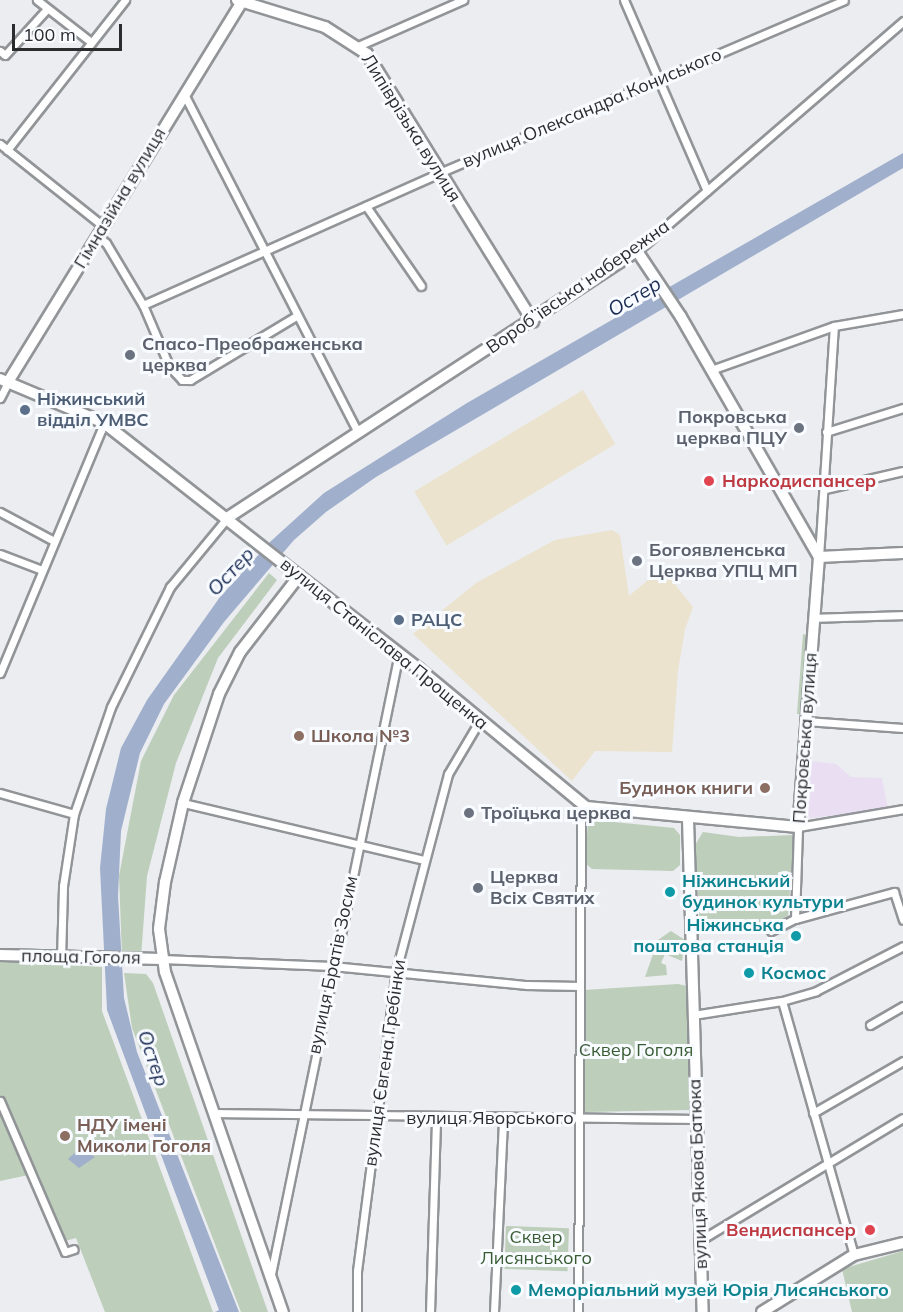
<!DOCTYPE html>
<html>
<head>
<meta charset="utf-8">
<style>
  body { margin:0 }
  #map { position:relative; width:903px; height:1312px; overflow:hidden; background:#ebedf1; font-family:Mulish,sans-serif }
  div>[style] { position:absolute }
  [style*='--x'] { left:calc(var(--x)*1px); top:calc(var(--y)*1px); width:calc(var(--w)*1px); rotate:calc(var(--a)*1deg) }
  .commercial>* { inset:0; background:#ebe3cd; transform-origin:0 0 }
  .medical>* { inset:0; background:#eadef2 }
  .green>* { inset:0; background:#bdceba; transform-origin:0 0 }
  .water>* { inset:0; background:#a0afcc }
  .roads { filter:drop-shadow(2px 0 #929598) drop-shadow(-2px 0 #929598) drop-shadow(0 2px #929598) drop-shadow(0 -2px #929598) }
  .street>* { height:7px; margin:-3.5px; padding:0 3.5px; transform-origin:3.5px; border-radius:3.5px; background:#fff }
  .secondary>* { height:10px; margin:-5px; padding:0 5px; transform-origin:5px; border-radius:5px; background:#fff }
  .primary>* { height:10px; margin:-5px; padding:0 5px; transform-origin:5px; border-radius:5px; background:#fff }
  .dots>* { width:16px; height:16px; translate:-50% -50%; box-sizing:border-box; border:3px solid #f8fbff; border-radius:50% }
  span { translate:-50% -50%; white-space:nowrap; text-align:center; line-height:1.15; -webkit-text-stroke:6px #f8fbff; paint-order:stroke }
  .street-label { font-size:18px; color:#2b2c2e }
  .worship-label { font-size:18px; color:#5b616d; font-weight:700 }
  .left { translate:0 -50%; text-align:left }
  .right { translate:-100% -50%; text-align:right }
  .service-label { font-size:18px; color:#4e5e75; font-weight:700 }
  .health-label { font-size:18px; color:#be3a42; font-weight:700 }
  .education-label { font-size:18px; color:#785e54; font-weight:700 }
  .culture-label { font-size:18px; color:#0d838f; font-weight:700 }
  .park-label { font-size:18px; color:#395b33 }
  .water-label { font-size:20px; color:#1b2d55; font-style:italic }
  .scale { position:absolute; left:12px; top:24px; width:110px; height:27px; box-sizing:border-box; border:3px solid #2b2c2e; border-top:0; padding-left:8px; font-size:18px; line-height:21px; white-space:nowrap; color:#2b2c2e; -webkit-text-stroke:4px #f8fbff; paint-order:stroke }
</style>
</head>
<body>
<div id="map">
  <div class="commercial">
    <div style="left:583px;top:390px;width:63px;height:197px;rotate:59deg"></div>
    <div style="clip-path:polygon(612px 530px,620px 535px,629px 596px,662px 568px,693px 607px,685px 629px,678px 671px,672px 752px,595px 751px,572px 781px,413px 634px,476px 583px,555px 540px)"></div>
  </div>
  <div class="medical">
    <div style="clip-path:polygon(811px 761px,836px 764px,851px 777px,882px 778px,888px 809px,811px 818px,807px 815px)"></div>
  </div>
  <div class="green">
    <div style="clip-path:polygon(269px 573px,277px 580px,218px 658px,176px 763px,147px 876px,141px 957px,122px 956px,119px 876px,141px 761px,174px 695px)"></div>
    <div style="clip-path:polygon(803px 634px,806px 635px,801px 714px,797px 714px)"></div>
    <div style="clip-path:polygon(594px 820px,674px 828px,680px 835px,680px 865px,673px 871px,592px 869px,585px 863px,588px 822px)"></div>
    <div style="clip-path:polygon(703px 832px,739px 837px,794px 835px,788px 916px,775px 924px,700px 928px,695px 845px)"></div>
    <div style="clip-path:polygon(671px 931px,685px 940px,682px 961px,665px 954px,661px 963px,666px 965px,667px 975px,645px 977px,658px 940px)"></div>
    <div style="clip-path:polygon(0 961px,102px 967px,102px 1011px,213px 1312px,105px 1312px,76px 1238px,65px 1241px,38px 1173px,0 1181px)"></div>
    <div style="clip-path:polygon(124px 973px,146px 974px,153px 983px,268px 1312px,241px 1312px,132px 1028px)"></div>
    <div style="clip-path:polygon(678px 984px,687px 986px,690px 1110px,585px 1112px,584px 990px)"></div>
    <div style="left:506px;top:1226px;width:63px;height:43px;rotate:2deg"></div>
    <div style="clip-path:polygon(903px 1251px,903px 1312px,852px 1312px,842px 1269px)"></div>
  </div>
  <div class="water">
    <div style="clip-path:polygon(903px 153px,903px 168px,376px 477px,326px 512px,294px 540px,224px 622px,164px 704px,140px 753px,121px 831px,118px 896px,124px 998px,137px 1052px,239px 1312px,215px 1312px,219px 1310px,107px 1010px,100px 868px,106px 809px,121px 748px,147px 700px,220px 597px,271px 541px,324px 493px,467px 403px)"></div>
    <div style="clip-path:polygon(79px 1149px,95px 1157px,79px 1168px,68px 1159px)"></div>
  </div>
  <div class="roads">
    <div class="street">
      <div style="--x:37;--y:0;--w:68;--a:37.9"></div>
      <div style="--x:624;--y:0;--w:208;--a:66.5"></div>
      <div style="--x:358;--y:46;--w:115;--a:-23.7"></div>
      <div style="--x:0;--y:51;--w:6;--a:39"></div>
      <div style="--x:5;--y:55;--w:62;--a:-47.6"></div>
      <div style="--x:184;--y:94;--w:381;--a:62.8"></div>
      <div style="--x:0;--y:144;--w:132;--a:38.5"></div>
      <div style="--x:7;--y:150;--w:191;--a:-51.8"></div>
      <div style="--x:366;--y:206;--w:97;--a:55.5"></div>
      <div style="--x:97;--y:235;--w:12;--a:42"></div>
      <div style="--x:106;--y:243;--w:72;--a:59.2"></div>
      <div style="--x:143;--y:305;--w:66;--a:66.9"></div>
      <div style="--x:169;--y:366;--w:19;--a:47"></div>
      <div style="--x:182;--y:380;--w:8;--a:0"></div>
      <div style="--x:190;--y:380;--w:124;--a:-31.1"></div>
      <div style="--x:637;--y:251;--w:352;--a:-40.8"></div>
      <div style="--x:143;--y:305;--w:324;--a:-24"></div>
      <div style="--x:439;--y:173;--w:440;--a:-23.1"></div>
      <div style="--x:711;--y:370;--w:131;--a:-19.7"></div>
      <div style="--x:834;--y:326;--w:70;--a:-9.9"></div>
      <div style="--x:0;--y:398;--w:18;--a:-63"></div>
      <div style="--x:826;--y:432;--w:81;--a:-17.3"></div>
      <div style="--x:825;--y:489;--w:80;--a:-13"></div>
      <div style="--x:0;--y:512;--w:61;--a:28.2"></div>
      <div style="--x:0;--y:554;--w:45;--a:20.9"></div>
      <div style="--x:819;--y:557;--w:231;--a:-86.3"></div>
      <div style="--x:813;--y:618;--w:90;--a:-1.9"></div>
      <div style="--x:0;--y:673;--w:271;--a:-67.4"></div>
      <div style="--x:806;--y:721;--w:97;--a:4.1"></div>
      <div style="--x:0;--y:793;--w:77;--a:15.8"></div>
      <div style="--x:183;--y:803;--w:248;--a:13.3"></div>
      <div style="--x:795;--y:919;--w:92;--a:-88.1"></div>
      <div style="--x:798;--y:827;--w:107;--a:-9.7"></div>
      <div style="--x:771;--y:931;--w:27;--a:-27"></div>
      <div style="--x:795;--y:919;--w:103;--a:-15.3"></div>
      <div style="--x:894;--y:892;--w:29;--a:72"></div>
      <div style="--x:61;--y:959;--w:73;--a:-88.4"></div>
      <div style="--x:63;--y:886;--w:73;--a:-81.3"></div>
      <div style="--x:74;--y:814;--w:113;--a:-70.9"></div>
      <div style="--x:111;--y:707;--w:134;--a:-63.8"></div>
      <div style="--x:170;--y:587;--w:89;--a:-50.4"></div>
      <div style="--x:162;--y:959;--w:170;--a:2.4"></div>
      <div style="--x:332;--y:966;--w:196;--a:5.6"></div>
      <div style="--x:527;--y:985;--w:53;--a:1.1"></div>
      <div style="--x:782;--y:1001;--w:264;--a:74.2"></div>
      <div style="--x:693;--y:1015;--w:90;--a:-8.9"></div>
      <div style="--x:782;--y:1001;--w:35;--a:-16"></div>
      <div style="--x:816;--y:991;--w:98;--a:-27.3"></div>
      <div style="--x:870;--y:1025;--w:38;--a:-30"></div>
      <div style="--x:0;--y:1101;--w:164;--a:66.7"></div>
      <div style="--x:65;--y:1252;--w:9;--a:-18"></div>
      <div style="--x:214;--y:1113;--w:481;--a:0.7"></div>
      <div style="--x:813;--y:1113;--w:104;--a:-30"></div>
      <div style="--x:699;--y:1241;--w:238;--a:-31.1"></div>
      <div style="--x:271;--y:1274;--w:634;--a:-78.35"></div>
      <div style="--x:357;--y:1312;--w:41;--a:-90"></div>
      <div style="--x:357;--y:1271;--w:303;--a:-82.6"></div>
      <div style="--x:396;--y:971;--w:204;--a:-75.2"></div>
      <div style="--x:448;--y:774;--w:63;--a:-59.3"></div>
      <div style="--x:430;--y:1312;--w:194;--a:-88.2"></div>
      <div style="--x:494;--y:1312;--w:194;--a:-87.3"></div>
      <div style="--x:578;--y:1312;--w:508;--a:-89.66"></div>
    </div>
    <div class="secondary">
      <div style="--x:237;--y:0;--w:92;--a:17.1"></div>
      <div style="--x:325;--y:27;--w:50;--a:32.7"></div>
      <div style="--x:367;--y:54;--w:315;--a:58.2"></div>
      <div style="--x:8;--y:382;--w:446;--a:-58.4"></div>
      <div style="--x:227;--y:518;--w:489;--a:-33.1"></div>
      <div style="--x:637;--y:251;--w:79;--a:56.3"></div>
      <div style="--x:681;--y:317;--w:277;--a:60.1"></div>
      <div style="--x:819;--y:557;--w:271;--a:94.4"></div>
      <div style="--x:798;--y:827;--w:213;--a:-174.6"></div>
      <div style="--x:586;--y:807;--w:217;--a:-140.4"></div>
      <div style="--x:419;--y:669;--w:152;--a:-142.2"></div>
      <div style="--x:819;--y:557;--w:84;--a:-2.7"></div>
      <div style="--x:688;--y:819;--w:493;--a:88.3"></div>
      <div style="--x:0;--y:955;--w:162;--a:1.4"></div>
      <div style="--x:762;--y:1312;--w:108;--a:-31.8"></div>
      <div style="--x:854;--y:1255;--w:50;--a:-13.8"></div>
    </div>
    <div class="primary">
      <div style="--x:0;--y:379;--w:113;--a:22.9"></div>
      <div style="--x:104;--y:423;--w:248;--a:38.1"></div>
      <div style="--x:299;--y:576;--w:96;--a:127.8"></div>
      <div style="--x:240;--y:652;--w:47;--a:116.6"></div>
      <div style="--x:219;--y:694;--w:115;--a:108.3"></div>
      <div style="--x:183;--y:803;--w:81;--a:102.8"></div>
      <div style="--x:165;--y:882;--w:47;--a:97.3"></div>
      <div style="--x:159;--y:929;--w:43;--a:82.1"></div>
      <div style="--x:165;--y:972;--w:360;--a:70.9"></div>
    </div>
  </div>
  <div class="dots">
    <div style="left:130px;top:355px;background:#6b7280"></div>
    <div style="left:25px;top:410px;background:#5c6f8a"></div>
    <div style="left:799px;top:428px;background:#6b7280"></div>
    <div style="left:709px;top:481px;background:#e0444e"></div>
    <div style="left:637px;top:561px;background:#6b7280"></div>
    <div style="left:399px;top:620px;background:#5c6f8a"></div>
    <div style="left:299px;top:736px;background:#8d6e63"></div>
    <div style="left:765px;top:788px;background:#8d6e63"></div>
    <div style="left:469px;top:813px;background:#6b7280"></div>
    <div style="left:478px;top:888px;background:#6b7280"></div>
    <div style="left:670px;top:892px;background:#0f9aa8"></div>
    <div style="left:796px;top:936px;background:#0f9aa8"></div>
    <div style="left:749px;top:973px;background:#0f9aa8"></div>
    <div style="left:65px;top:1136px;background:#8d6e63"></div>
    <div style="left:870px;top:1230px;background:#e0444e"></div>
    <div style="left:516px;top:1290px;background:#0f9aa8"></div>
  </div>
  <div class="street-label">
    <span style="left:592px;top:108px;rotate:-23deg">вулиця Олександра Кониського</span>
    <span style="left:411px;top:128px;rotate:58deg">Липіврізька вулиця</span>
    <span style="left:120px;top:198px;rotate:-59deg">Гімназійна вулиця</span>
    <span style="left:578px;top:287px;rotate:-35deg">Воробʼївська набережна</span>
    <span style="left:384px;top:644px;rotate:39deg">вулиця Станіслава Прощенка</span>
    <span style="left:805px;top:738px;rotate:-86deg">Покровська вулиця</span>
    <span style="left:81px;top:957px;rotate:1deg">площа Гоголя</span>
    <span style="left:333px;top:965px;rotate:-78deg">вулиця Братів Зосим</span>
    <span style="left:385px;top:1063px;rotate:-82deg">вулиця Євгена Гребінки</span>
    <span style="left:490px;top:1118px">вулиця Яворського</span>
    <span style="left:698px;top:1174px;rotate:-92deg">вулиця Якова Батюка</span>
  </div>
  <div class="worship-label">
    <span class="left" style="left:142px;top:355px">Спасо-Преображенська<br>церква</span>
    <span class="right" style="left:787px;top:428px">Покровська<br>церква ПЦУ</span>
    <span class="left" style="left:649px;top:561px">Богоявленська<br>Церква УПЦ МП</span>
    <span class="left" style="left:481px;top:813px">Троїцька церква</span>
    <span class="left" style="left:490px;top:888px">Церква<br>Всіх Святих</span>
  </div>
  <div class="service-label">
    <span class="left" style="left:37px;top:410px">Ніжинський<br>відділ УМВС</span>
    <span class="left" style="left:411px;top:620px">РАЦС</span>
  </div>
  <div class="health-label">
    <span class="left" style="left:722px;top:481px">Наркодиспансер</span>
    <span class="right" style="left:856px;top:1230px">Вендиспансер</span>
  </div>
  <div class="education-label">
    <span class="left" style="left:311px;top:736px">Школа №3</span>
    <span class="right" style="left:753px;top:788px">Будинок книги</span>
    <span class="left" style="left:77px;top:1136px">НДУ імені<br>Миколи Гоголя</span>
  </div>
  <div class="culture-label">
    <span class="left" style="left:682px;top:892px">Ніжинський<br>будинок культури</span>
    <span class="right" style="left:784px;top:936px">Ніжинська<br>поштова станція</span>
    <span class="left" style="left:761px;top:973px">Космос</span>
    <span class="left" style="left:528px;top:1290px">Меморіальний музей Юрія Лисянського</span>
  </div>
  <div class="park-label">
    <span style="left:636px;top:1050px">Сквер Гоголя</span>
    <span style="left:536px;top:1248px">Сквер<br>Лисянського</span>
  </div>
  <div class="water-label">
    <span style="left:634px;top:296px;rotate:-31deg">Остер</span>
    <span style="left:230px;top:571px;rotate:-47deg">Остер</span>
    <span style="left:154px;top:1058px;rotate:71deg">Остер</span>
  </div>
  <div class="scale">100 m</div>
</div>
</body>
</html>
